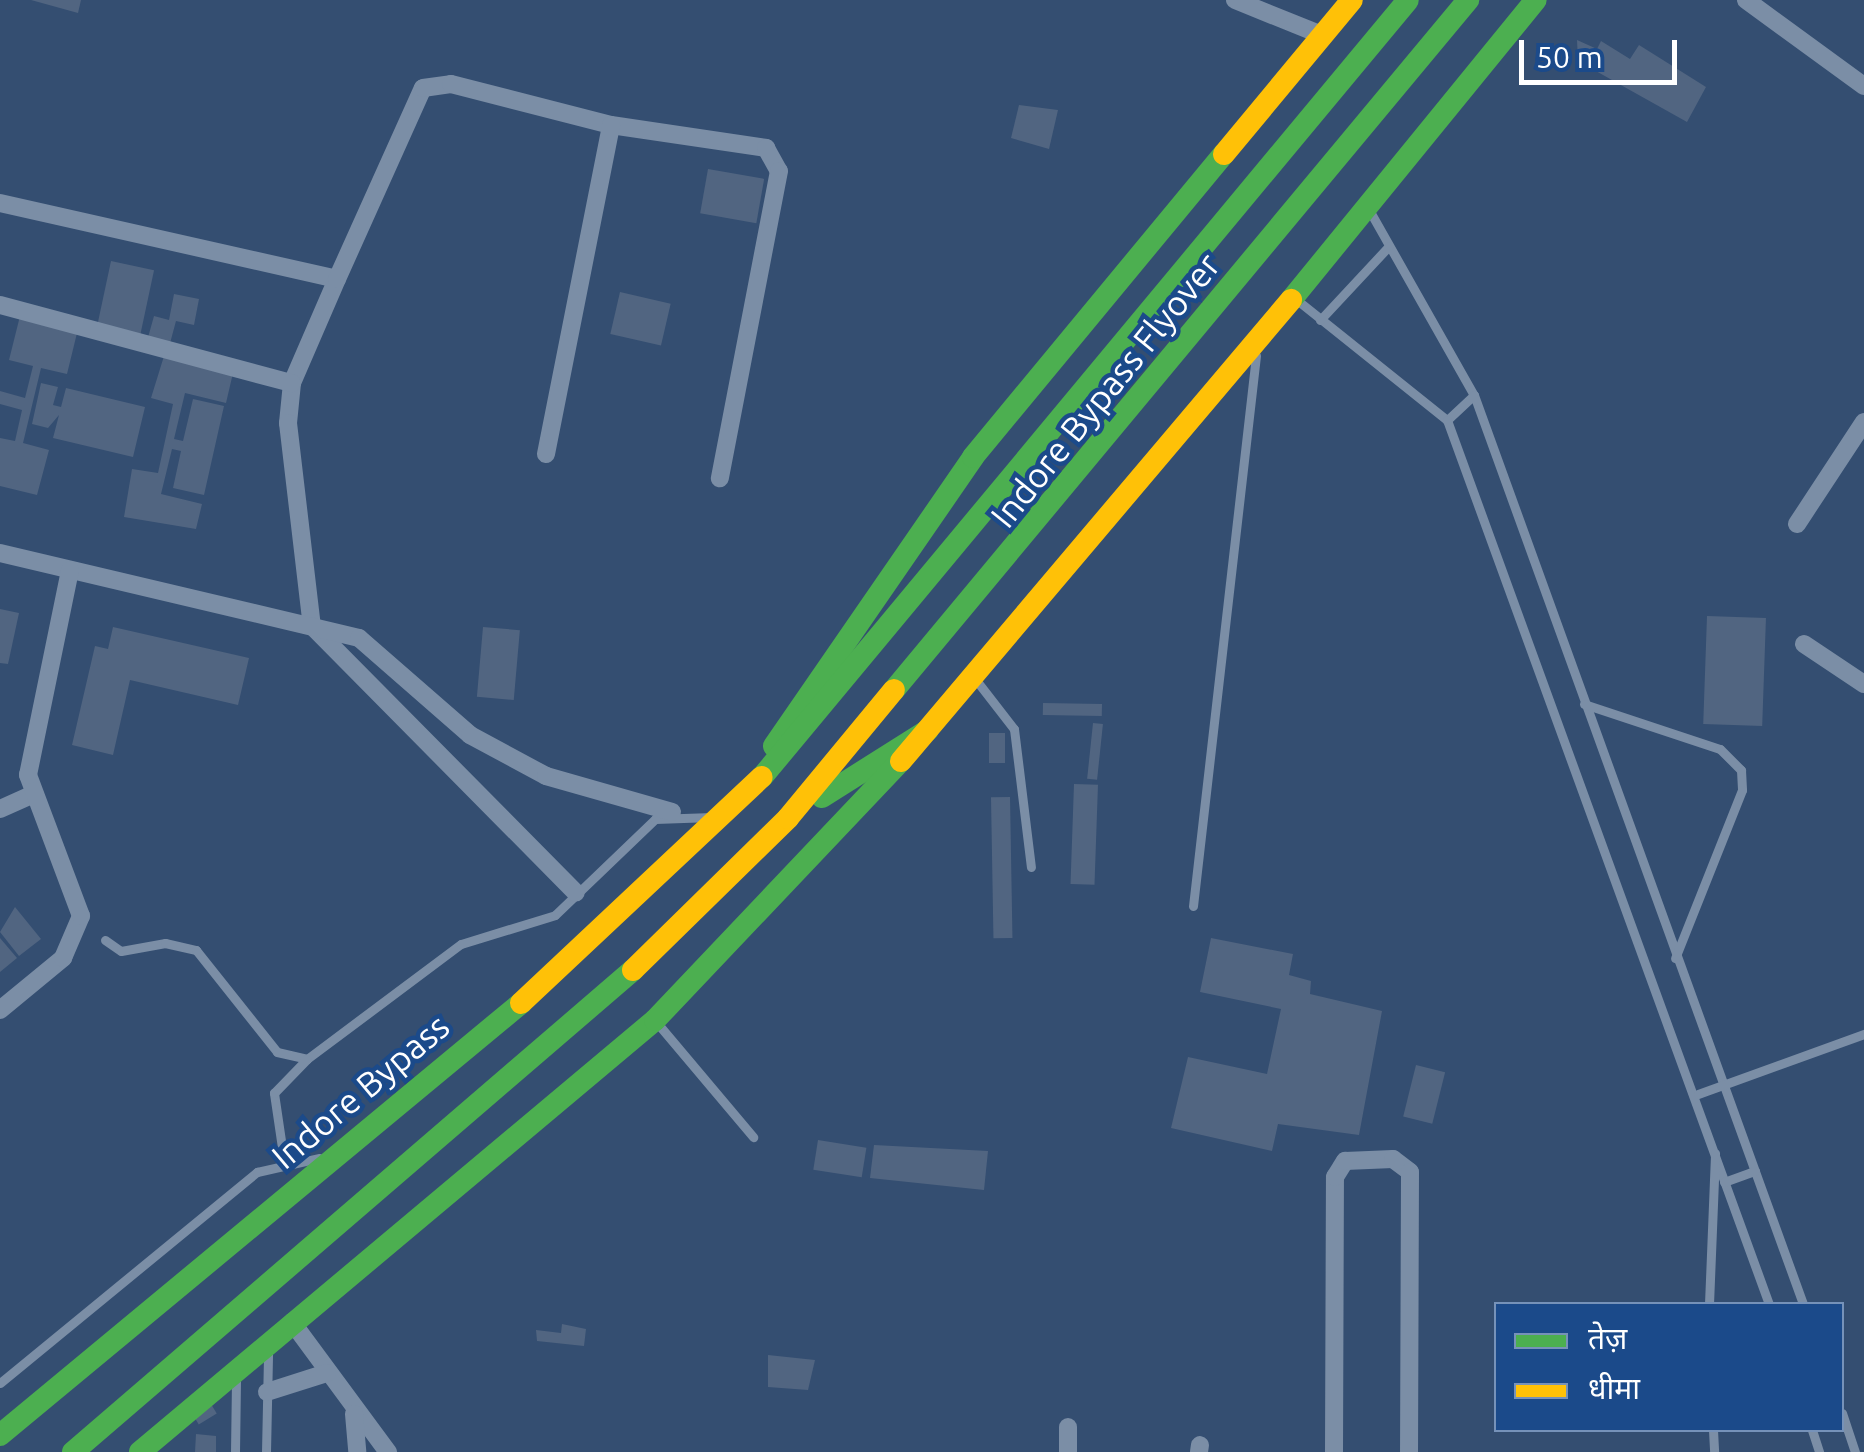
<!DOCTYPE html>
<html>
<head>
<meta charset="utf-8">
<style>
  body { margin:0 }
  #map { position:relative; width:1864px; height:1452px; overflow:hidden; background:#344e71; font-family:Ubuntu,"Noto Sans Devanagari",sans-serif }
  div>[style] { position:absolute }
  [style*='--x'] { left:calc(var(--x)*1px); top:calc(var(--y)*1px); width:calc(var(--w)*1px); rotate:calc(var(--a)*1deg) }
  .building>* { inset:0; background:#516581; transform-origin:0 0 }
  .lane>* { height:9px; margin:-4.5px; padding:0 4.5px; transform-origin:4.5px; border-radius:4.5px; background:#7b8ea6 }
  .street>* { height:18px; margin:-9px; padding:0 9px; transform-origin:9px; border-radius:9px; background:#7b8ea6 }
  .fast>* { height:22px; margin:-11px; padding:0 11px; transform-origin:11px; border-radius:11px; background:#4caf50 }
  .slow>* { height:22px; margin:-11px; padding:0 11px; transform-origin:11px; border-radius:11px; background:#ffc107 }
  span { translate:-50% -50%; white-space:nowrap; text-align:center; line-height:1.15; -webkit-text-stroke:9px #1b4a8a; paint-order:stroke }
  .street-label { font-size:35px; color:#fff }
  .legend { position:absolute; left:1494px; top:1302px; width:350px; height:130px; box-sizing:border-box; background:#1b4a8a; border:2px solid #7692b9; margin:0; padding:12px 18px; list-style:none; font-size:30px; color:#fff }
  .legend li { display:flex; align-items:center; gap:20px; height:50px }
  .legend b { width:50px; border:2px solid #7692b9 }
  .scale { position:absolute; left:1519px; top:40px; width:158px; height:45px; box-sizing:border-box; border:5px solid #fff; border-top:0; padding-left:12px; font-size:30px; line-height:35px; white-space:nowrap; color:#fff; -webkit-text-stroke:8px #1b4a8a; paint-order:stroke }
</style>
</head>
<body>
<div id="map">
  <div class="building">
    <div style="clip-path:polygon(31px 0,81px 0,78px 13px)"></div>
    <div style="clip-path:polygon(1577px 40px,1597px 49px,1601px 41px,1630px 59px,1639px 45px,1706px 87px,1687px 122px,1578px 61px)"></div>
    <div style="clip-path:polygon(1019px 105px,1058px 110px,1049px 149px,1011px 138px)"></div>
    <div style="left:708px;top:169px;width:57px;height:45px;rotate:10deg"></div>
    <div style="left:111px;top:261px;width:44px;height:66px;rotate:12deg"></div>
    <div style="left:620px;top:292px;width:52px;height:43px;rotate:13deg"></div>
    <div style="clip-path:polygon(174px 294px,199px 299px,194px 325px,176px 321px,169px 347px,147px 341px,154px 316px,169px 320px)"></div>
    <div style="clip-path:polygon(20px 316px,78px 329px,67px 374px,41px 368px,23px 443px,49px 450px,37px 495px,0 486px,0 438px,15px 441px,22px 410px,0 404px,0 391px,25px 398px,33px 366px,9px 360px)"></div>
    <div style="clip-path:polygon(164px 356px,233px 373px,226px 403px,185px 393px,174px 439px,183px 441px,193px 399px,224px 406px,204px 495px,173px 488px,181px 451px,172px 449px,161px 494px,202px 504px,196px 529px,124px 517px,132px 469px,158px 473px,173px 404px,151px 398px)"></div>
    <div style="clip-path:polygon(41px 383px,58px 387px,53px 405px,61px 407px,66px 388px,145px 407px,133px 457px,53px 438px,59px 415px,48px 428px,32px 424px)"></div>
    <div style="clip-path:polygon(0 609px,19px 613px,8px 664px,0 663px)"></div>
    <div style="left:1707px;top:616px;width:59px;height:108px;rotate:2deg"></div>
    <div style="clip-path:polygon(113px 627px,249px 658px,238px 705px,130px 680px,113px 755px,72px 745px,95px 646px,108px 649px)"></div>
    <div style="left:483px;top:627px;width:37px;height:70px;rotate:5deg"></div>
    <div style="left:1043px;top:703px;width:59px;height:12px;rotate:1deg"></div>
    <div style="left:1093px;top:723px;width:10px;height:56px;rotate:6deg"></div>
    <div style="left:989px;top:733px;width:16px;height:30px"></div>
    <div style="left:1074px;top:784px;width:24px;height:100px;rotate:2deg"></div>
    <div style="left:1010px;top:797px;width:141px;height:19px;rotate:89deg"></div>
    <div style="clip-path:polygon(15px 907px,41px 939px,19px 956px,0 932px)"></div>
    <div style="clip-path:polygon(0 938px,17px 958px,0 972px)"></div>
    <div style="clip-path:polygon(1211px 938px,1293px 954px,1289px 975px,1311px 981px,1310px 994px,1382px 1011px,1359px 1135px,1278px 1124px,1272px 1151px,1171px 1128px,1188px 1057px,1267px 1074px,1281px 1009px,1200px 992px)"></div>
    <div style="left:1416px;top:1065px;width:30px;height:53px;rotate:14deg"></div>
    <div style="left:818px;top:1140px;width:49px;height:30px;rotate:9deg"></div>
    <div style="clip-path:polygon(874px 1145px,988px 1151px,984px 1190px,870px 1178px)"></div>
    <div style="clip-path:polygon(562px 1324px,586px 1329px,584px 1346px,537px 1341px,536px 1330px,561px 1333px)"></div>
    <div style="clip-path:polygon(768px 1355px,815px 1360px,808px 1390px,768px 1387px)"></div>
    <div style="left:208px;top:1399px;width:17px;height:21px;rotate:59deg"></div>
    <div style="clip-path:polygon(196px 1434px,216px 1436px,216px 1452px,195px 1452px)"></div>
  </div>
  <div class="lane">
    <div style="--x:1368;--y:208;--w:215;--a:60.5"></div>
    <div style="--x:1474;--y:395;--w:967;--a:70.1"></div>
    <div style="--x:1297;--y:300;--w:192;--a:38.7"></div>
    <div style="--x:1320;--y:320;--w:101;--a:-47"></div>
    <div style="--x:1474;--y:395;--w:37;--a:137"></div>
    <div style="--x:1447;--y:420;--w:941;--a:69.99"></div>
    <div style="--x:976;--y:680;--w:62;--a:52.2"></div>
    <div style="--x:1014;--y:729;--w:139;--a:83"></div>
    <div style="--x:1584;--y:704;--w:143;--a:18.3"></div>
    <div style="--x:1720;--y:749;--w:30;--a:45"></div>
    <div style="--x:1741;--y:770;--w:20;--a:87"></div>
    <div style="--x:1742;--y:790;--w:181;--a:111.7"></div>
    <div style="--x:1193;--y:906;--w:554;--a:-83.47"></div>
    <div style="--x:105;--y:940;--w:19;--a:35"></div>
    <div style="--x:121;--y:951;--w:45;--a:-10.3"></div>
    <div style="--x:165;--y:943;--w:32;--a:13"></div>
    <div style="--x:196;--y:950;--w:130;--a:51.5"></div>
    <div style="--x:277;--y:1052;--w:31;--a:13"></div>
    <div style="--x:307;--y:1059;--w:192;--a:-36.8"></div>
    <div style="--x:461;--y:944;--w:98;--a:-17.1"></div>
    <div style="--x:555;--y:915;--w:139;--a:-43.8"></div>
    <div style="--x:655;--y:819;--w:57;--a:-2"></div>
    <div style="--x:658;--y:1024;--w:148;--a:49.9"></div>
    <div style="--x:1698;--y:1094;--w:177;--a:-19.9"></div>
    <div style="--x:284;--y:1161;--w:69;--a:-98.4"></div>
    <div style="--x:274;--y:1093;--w:47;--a:-45.9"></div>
    <div style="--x:1724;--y:1182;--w:33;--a:-20"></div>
    <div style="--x:1709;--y:1304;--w:151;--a:-87.7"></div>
    <div style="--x:0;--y:1383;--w:333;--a:-39.4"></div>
    <div style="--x:257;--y:1172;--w:64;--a:-12.7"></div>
    <div style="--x:1842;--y:1413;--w:41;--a:71.6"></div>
    <div style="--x:1713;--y:1430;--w:22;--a:87"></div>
    <div style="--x:1812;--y:1430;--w:23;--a:72"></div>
    <div style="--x:235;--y:1452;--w:72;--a:-89.2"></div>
    <div style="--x:266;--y:1452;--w:98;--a:-88.8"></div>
  </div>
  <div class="street">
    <div style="--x:1235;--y:0;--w:96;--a:22"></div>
    <div style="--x:1746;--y:0;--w:146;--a:36.1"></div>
    <div style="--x:0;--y:203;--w:345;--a:12.7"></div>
    <div style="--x:337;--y:279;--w:113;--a:113.4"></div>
    <div style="--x:292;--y:383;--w:40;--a:95.7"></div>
    <div style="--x:288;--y:423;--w:204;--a:83.3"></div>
    <div style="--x:312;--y:626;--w:375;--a:45.3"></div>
    <div style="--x:337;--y:279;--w:209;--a:-65.8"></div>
    <div style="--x:423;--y:88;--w:28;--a:-8"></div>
    <div style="--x:451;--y:84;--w:165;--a:14.4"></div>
    <div style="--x:611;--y:125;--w:157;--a:8.4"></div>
    <div style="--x:766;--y:148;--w:26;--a:61"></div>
    <div style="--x:779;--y:171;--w:313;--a:100.9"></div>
    <div style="--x:0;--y:305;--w:302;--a:15"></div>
    <div style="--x:546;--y:454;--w:335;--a:-78.8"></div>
    <div style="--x:1797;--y:524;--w:122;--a:-56.7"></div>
    <div style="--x:0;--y:553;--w:369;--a:13.3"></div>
    <div style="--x:359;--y:638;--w:147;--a:41.1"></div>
    <div style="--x:470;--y:735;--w:86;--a:28.3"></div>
    <div style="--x:546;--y:776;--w:131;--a:15.9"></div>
    <div style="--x:1804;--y:644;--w:72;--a:33.7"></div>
    <div style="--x:0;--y:809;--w:35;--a:-24"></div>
    <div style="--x:0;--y:1010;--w:82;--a:-39.5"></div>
    <div style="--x:63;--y:958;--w:46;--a:-66.8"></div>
    <div style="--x:81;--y:916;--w:151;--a:-110.6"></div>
    <div style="--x:28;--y:775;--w:209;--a:-78.4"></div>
    <div style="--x:292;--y:1322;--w:162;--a:53.6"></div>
    <div style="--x:267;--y:1392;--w:63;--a:-17.6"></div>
    <div style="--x:354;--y:1414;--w:38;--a:85"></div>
    <div style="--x:1068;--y:1427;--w:25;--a:90"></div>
    <div style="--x:1199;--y:1452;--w:7;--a:-82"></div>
    <div style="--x:1334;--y:1452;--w:275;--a:-89.8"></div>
    <div style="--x:1335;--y:1177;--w:19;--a:-58"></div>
    <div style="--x:1345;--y:1161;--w:48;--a:-2.4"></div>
    <div style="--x:1393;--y:1159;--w:21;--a:37"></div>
    <div style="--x:1410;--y:1172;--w:280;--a:90.2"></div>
  </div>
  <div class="fast">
    <div style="--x:1291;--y:300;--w:387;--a:-50.8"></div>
    <div style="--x:894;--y:690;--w:898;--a:-50.24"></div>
    <div style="--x:774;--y:746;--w:351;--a:-55.4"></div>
    <div style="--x:973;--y:457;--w:393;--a:-50.4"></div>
    <div style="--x:762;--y:777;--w:1010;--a:-50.26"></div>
    <div style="--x:822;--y:797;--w:125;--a:-32.3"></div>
    <div style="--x:0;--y:1435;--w:677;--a:-39.66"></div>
    <div style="--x:73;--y:1452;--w:739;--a:-40.72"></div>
    <div style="--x:140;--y:1452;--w:672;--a:-39.99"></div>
    <div style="--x:655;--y:1020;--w:357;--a:-46.5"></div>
  </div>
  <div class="slow">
    <div style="--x:1224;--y:154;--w:200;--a:-50.3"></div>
    <div style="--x:901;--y:761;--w:604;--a:-49.77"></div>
    <div style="--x:633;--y:970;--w:217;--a:-44.4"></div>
    <div style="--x:788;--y:818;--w:166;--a:-50.4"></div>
    <div style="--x:521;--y:1003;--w:330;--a:-43.2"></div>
  </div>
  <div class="street-label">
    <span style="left:1105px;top:390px;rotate:-51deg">Indore Bypass Flyover</span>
    <span style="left:360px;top:1091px;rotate:-40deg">Indore Bypass</span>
  </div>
  <ul class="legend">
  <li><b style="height:12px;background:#4caf50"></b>तेज़</li>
  <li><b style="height:12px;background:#ffc107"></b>धीमा</li>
  </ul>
  <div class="scale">50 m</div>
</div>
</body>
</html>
